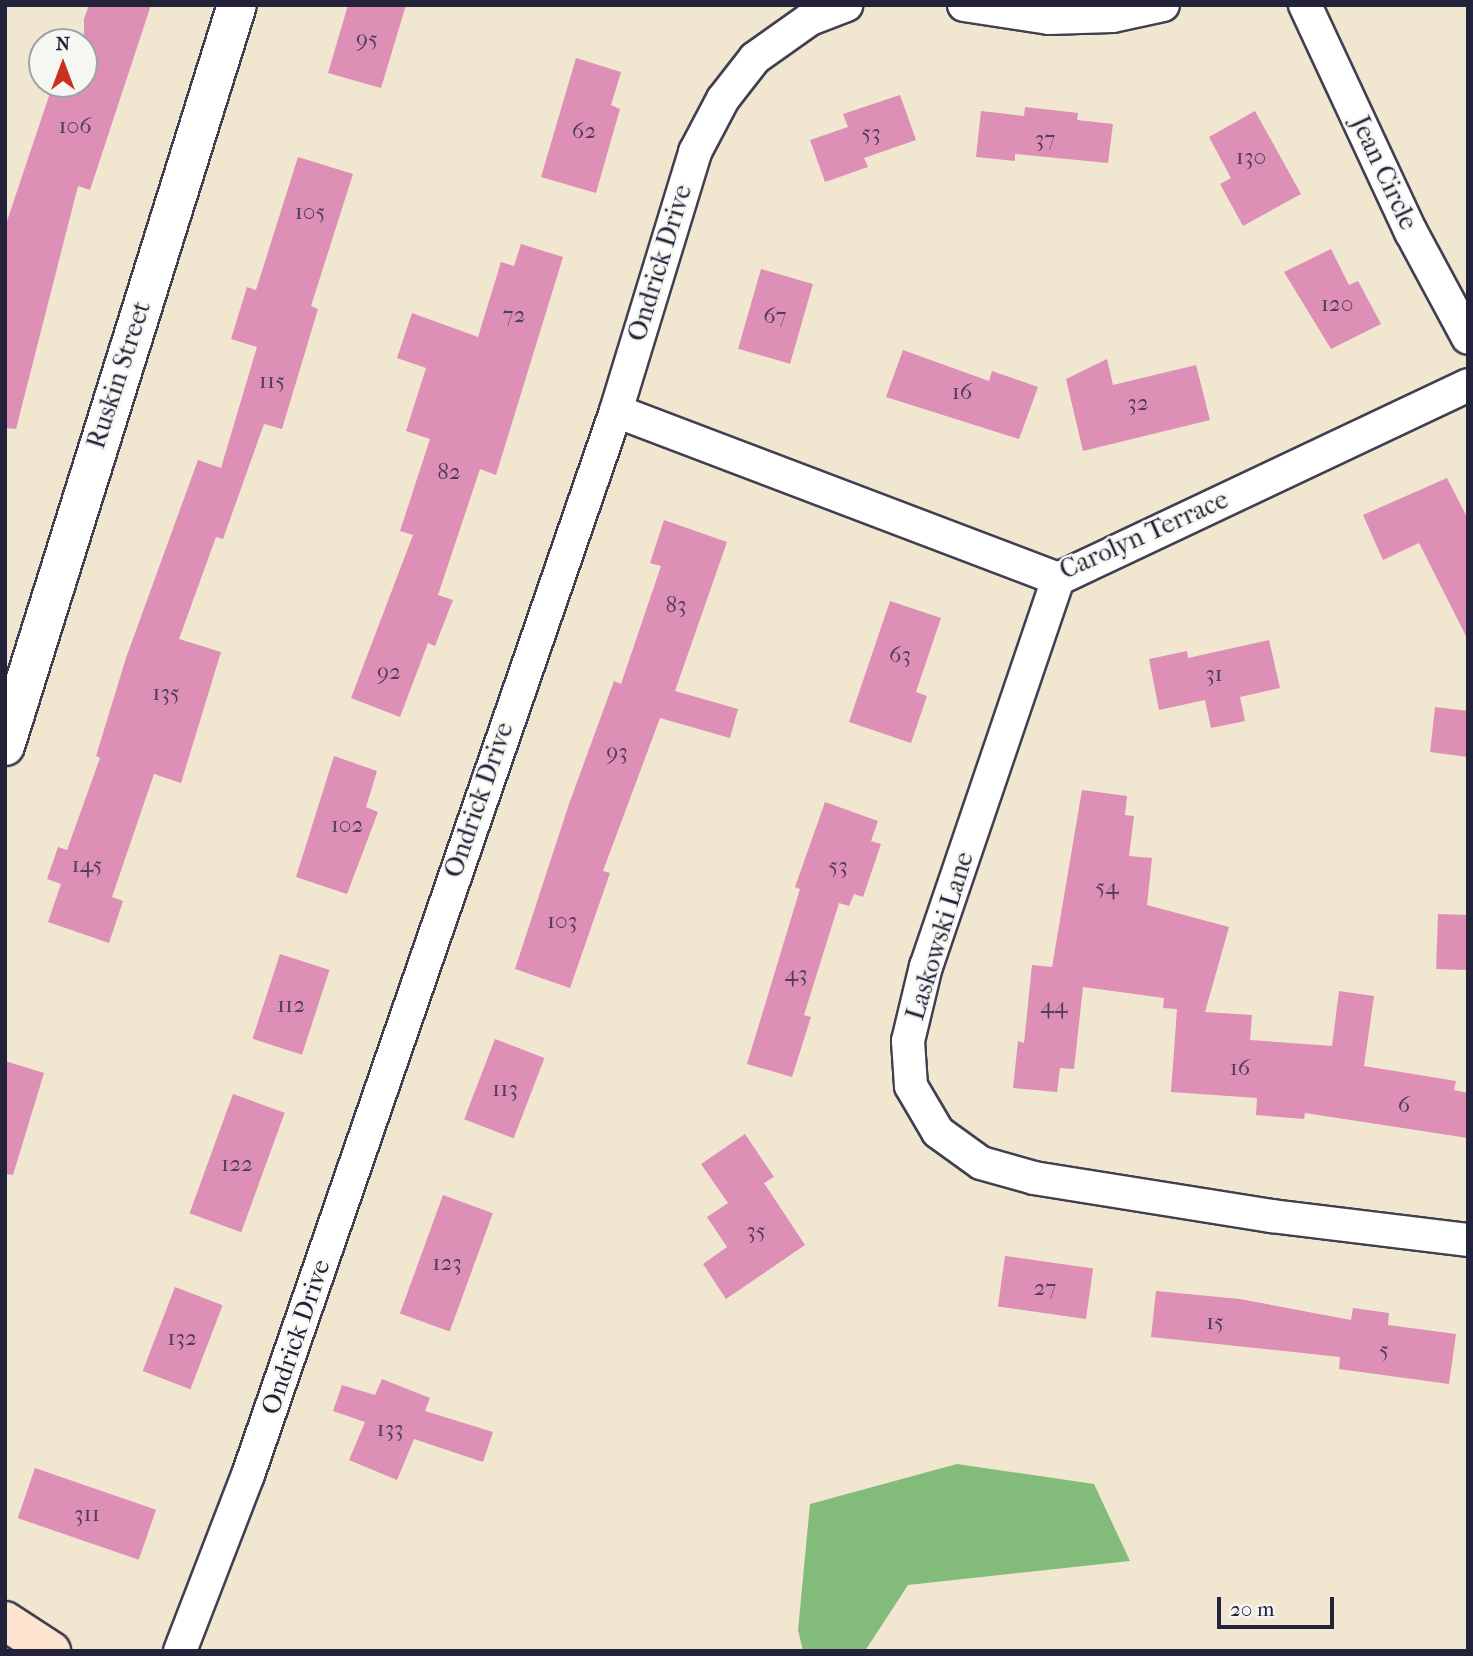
<!DOCTYPE html>
<html>
<head>
<meta charset="utf-8">
<style>
  body { margin:0 }
  #map { position:relative; width:1473px; height:1656px; overflow:hidden; background:#f1e7d0; font-family:"IM FELL French Canon",serif }
  div>[style] { position:absolute }
  [style*='--x'] { left:calc(var(--x)*1px); top:calc(var(--y)*1px); width:calc(var(--w)*1px); rotate:calc(var(--a)*1deg) }
  .forest>* { inset:0; background:#83bc7a }
  .building>* { inset:0; background:#dd8fb5; transform-origin:0 0 }
  .roads { filter:drop-shadow(2px 0 #414051) drop-shadow(-2px 0 #414051) drop-shadow(0 2px #414051) drop-shadow(0 -2px #414051) }
  .minor>* { height:32px; margin:-16px; padding:0 16px; transform-origin:16px; border-radius:16px; background:#fff }
  .tertiary>* { height:38px; margin:-19px; padding:0 19px; transform-origin:19px; border-radius:19px; background:#fff }
  .secondary>* { height:38px; margin:-19px; padding:0 19px; transform-origin:19px; border-radius:19px; background:#fde4d0 }
  span { translate:-50% -50%; white-space:nowrap; text-align:center; line-height:1.15; -webkit-text-stroke:5px #f6f6f2; paint-order:stroke }
  .number-label { font-size:23px; color:#513d5a }
  .number-label span { -webkit-text-stroke-width:0 }
  .street-label { font-size:26px; color:#22223b }
  .frame { position:absolute; inset:0; border:7px solid #22223b; pointer-events:none }
  .north { position:absolute; left:28px; top:28px; width:70px; height:70px; box-sizing:border-box; background:#f6f6f2; border:2px solid #a1a1a9; border-radius:50%; rotate:0deg; font-size:19px; font-weight:700; line-height:28px; text-align:center; color:#22223b }
  .north::after { content:''; display:block; margin:auto; width:24px; height:32px; background:#c8321e; clip-path:polygon(50% 0,100% 100%,50% 72%,0 100%) }
  .scale { position:absolute; left:1217px; top:1597px; width:117px; height:32px; box-sizing:border-box; border:4px solid #22223b; border-top:0; padding-left:9px; font-size:21px; line-height:24px; white-space:nowrap; color:#22223b; -webkit-text-stroke:5px #f6f6f2; paint-order:stroke }
</style>
</head>
<body>
<div id="map">
  <div class="forest">
    <div style="clip-path:polygon(957px 1464px,1094px 1484px,1130px 1561px,908px 1585px,865px 1651px,803px 1651px,798px 1630px,810px 1504px)"></div>
  </div>
  <div class="building">
    <div style="clip-path:polygon(89px 5px,151px 5px,90px 190px,78px 186px,16px 429px,5px 428px,5px 227px,53px 84px,84px 84px,84px 19px)"></div>
    <div style="clip-path:polygon(348px 5px,406px 5px,381px 88px,328px 73px)"></div>
    <div style="clip-path:polygon(576px 58px,621px 72px,611px 105px,620px 109px,596px 193px,541px 177px)"></div>
    <div style="clip-path:polygon(900px 95px,916px 140px,864px 158px,868px 167px,825px 182px,810px 140px,848px 127px,843px 114px)"></div>
    <div style="clip-path:polygon(1025px 107px,1078px 113px,1077px 120px,1113px 124px,1108px 163px,1015px 154px,1015px 161px,976px 157px,981px 111px,1024px 116px)"></div>
    <div style="clip-path:polygon(1255px 111px,1301px 194px,1243px 226px,1220px 184px,1231px 178px,1209px 137px)"></div>
    <div style="clip-path:polygon(298px 157px,353px 174px,311px 306px,318px 309px,282px 429px,264px 424px,223px 539px,216px 537px,179px 639px,221px 652px,181px 783px,154px 774px,112px 897px,123px 901px,109px 943px,48px 922px,61px 884px,47px 879px,58px 847px,67px 850px,100px 758px,96px 756px,126px 658px,198px 460px,221px 468px,257px 347px,231px 339px,247px 287px,256px 290px)"></div>
    <div style="clip-path:polygon(521px 244px,563px 257px,496px 475px,480px 469px,438px 595px,453px 600px,435px 646px,428px 643px,400px 717px,351px 698px,413px 535px,400px 531px,430px 439px,406px 431px,426px 368px,397px 358px,412px 313px,478px 337px,501px 262px,514px 266px)"></div>
    <div style="clip-path:polygon(1331px 249px,1349px 285px,1358px 281px,1381px 324px,1331px 349px,1284px 272px)"></div>
    <div style="left:761px;top:269px;width:54px;height:83px;rotate:16deg"></div>
    <div style="clip-path:polygon(903px 350px,989px 381px,992px 371px,1038px 387px,1019px 439px,886px 397px)"></div>
    <div style="clip-path:polygon(1107px 359px,1113px 385px,1196px 365px,1210px 420px,1083px 451px,1066px 379px)"></div>
    <div style="clip-path:polygon(1447px 478px,1468px 519px,1468px 640px,1419px 543px,1383px 560px,1363px 515px)"></div>
    <div style="clip-path:polygon(664px 520px,727px 542px,675px 691px,738px 709px,730px 738px,660px 718px,603px 871px,610px 873px,570px 988px,515px 969px,569px 804px,614px 681px,621px 684px,661px 566px,650px 563px)"></div>
    <div style="clip-path:polygon(890px 601px,941px 618px,916px 692px,927px 696px,911px 743px,849px 722px)"></div>
    <div style="clip-path:polygon(1269px 640px,1280px 688px,1240px 697px,1245px 721px,1211px 728px,1205px 700px,1159px 710px,1149px 659px,1187px 651px,1188px 658px)"></div>
    <div style="clip-path:polygon(1435px 707px,1468px 711px,1468px 757px,1430px 752px)"></div>
    <div style="clip-path:polygon(334px 756px,377px 771px,366px 807px,378px 812px,347px 894px,296px 877px)"></div>
    <div style="clip-path:polygon(1082px 790px,1127px 796px,1125px 815px,1134px 816px,1129px 856px,1152px 858px,1147px 905px,1229px 927px,1205px 1012px,1252px 1015px,1250px 1040px,1332px 1046px,1339px 991px,1374px 996px,1364px 1066px,1456px 1081px,1454px 1090px,1468px 1093px,1468px 1138px,1305px 1113px,1304px 1119px,1256px 1115px,1257px 1098px,1171px 1092px,1177px 1009px,1163px 1008px,1164px 998px,1083px 987px,1074px 1069px,1060px 1068px,1057px 1092px,1013px 1088px,1018px 1041px,1024px 1043px,1032px 965px,1052px 967px)"></div>
    <div style="clip-path:polygon(825px 802px,878px 821px,871px 841px,881px 844px,863px 897px,854px 894px,849px 906px,839px 903px,804px 1015px,811px 1017px,792px 1077px,747px 1064px,800px 889px,795px 887px)"></div>
    <div style="left:1438px;top:914px;width:30px;height:55px;rotate:2deg"></div>
    <div style="left:280px;top:954px;width:52px;height:89px;rotate:18deg"></div>
    <div style="left:495px;top:1039px;width:53px;height:86px;rotate:21deg"></div>
    <div style="clip-path:polygon(5px 1061px,44px 1073px,13px 1175px,5px 1174px)"></div>
    <div style="left:233px;top:1094px;width:55px;height:127px;rotate:20deg"></div>
    <div style="clip-path:polygon(745px 1134px,774px 1177px,764px 1183px,805px 1245px,726px 1299px,703px 1264px,727px 1247px,707px 1217px,728px 1203px,701px 1164px)"></div>
    <div style="left:443px;top:1195px;width:53px;height:126px;rotate:20deg"></div>
    <div style="left:1005px;top:1256px;width:89px;height:51px;rotate:8deg"></div>
    <div style="left:175px;top:1287px;width:51px;height:90px;rotate:21deg"></div>
    <div style="clip-path:polygon(1156px 1291px,1240px 1299px,1351px 1320px,1353px 1308px,1389px 1313px,1388px 1325px,1456px 1334px,1449px 1384px,1339px 1369px,1340px 1357px,1151px 1337px)"></div>
    <div style="clip-path:polygon(382px 1379px,430px 1398px,425px 1411px,493px 1432px,483px 1462px,414px 1439px,397px 1480px,349px 1460px,365px 1422px,333px 1411px,342px 1385px,375px 1395px)"></div>
    <div style="left:35px;top:1468px;width:128px;height:53px;rotate:19deg"></div>
  </div>
  <div class="roads">
    <div class="minor">
      <div style="--x:964;--y:5;--w:86;--a:8.7"></div>
      <div style="--x:1049;--y:18;--w:63;--a:-1.8"></div>
      <div style="--x:1112;--y:16;--w:52;--a:-12.2"></div>
      <div style="--x:1305;--y:5;--w:251;--a:65"></div>
      <div style="--x:1411;--y:232;--w:120;--a:61.7"></div>
      <div style="--x:616;--y:411;--w:473;--a:20.8"></div>
      <div style="--x:1058;--y:579;--w:454;--a:-25.3"></div>
      <div style="--x:1058;--y:579;--w:409;--a:108.8"></div>
      <div style="--x:926;--y:966;--w:77;--a:103.5"></div>
      <div style="--x:908;--y:1041;--w:45;--a:86.2"></div>
      <div style="--x:911;--y:1086;--w:53;--a:59.6"></div>
      <div style="--x:938;--y:1132;--w:53;--a:35.8"></div>
      <div style="--x:981;--y:1163;--w:55;--a:15.8"></div>
      <div style="--x:1034;--y:1178;--w:241;--a:9.1"></div>
      <div style="--x:1272;--y:1216;--w:197;--a:7"></div>
      <div style="--x:180;--y:1651;--w:189;--a:-68.9"></div>
      <div style="--x:248;--y:1475;--w:1126;--a:-70.92"></div>
      <div style="--x:616;--y:411;--w:271;--a:-73"></div>
      <div style="--x:695;--y:152;--w:60;--a:-62.2"></div>
      <div style="--x:723;--y:99;--w:52;--a:-52"></div>
      <div style="--x:755;--y:58;--w:67;--a:-35.3"></div>
      <div style="--x:810;--y:19;--w:39;--a:-21"></div>
    </div>
    <div class="tertiary">
      <div style="--x:5;--y:746;--w:776;--a:-72.62"></div>
    </div>
    <div class="secondary">
      <div style="--x:5;--y:1621;--w:55;--a:33.1"></div>
    </div>
  </div>
  <div class="number-label">
    <span style="left:367px;top:39px">95</span>
    <span style="left:75px;top:126px">106</span>
    <span style="left:584px;top:131px">62</span>
    <span style="left:871px;top:133px">53</span>
    <span style="left:1045px;top:139px">37</span>
    <span style="left:1251px;top:157px">130</span>
    <span style="left:310px;top:212px">105</span>
    <span style="left:1337px;top:304px">120</span>
    <span style="left:514px;top:315px">72</span>
    <span style="left:775px;top:316px">67</span>
    <span style="left:272px;top:381px">115</span>
    <span style="left:962px;top:392px">16</span>
    <span style="left:1138px;top:403px">32</span>
    <span style="left:449px;top:472px">82</span>
    <span style="left:676px;top:605px">83</span>
    <span style="left:900px;top:655px">63</span>
    <span style="left:389px;top:672px">92</span>
    <span style="left:1214px;top:674px">31</span>
    <span style="left:166px;top:693px">135</span>
    <span style="left:617px;top:752px">93</span>
    <span style="left:347px;top:825px">102</span>
    <span style="left:87px;top:865px">145</span>
    <span style="left:838px;top:866px">53</span>
    <span style="left:1107px;top:887px">54</span>
    <span style="left:562px;top:921px">103</span>
    <span style="left:796px;top:974px">43</span>
    <span style="left:291px;top:1005px">112</span>
    <span style="left:1054px;top:1006px">44</span>
    <span style="left:1240px;top:1068px">16</span>
    <span style="left:505px;top:1089px">113</span>
    <span style="left:1404px;top:1105px">6</span>
    <span style="left:237px;top:1164px">122</span>
    <span style="left:756px;top:1231px">35</span>
    <span style="left:447px;top:1263px">123</span>
    <span style="left:1045px;top:1288px">27</span>
    <span style="left:1215px;top:1322px">15</span>
    <span style="left:182px;top:1338px">132</span>
    <span style="left:1384px;top:1350px">5</span>
    <span style="left:390px;top:1429px">133</span>
    <span style="left:87px;top:1514px">311</span>
  </div>
  <div class="street-label">
    <span style="left:1384px;top:173px;rotate:65deg">Jean Circle</span>
    <span style="left:660px;top:263px;rotate:-73deg">Ondrick Drive</span>
    <span style="left:119px;top:375px;rotate:-72deg">Ruskin Street</span>
    <span style="left:1144px;top:535px;rotate:-24deg">Carolyn Terrace</span>
    <span style="left:479px;top:800px;rotate:-71deg">Ondrick Drive</span>
    <span style="left:940px;top:936px;rotate:-73deg">Laskowski Lane</span>
    <span style="left:296px;top:1337px;rotate:-71deg">Ondrick Drive</span>
  </div>
  <div class="frame"></div>
  <div class="north">N</div>
  <div class="scale">20 m</div>
</div>
</body>
</html>
